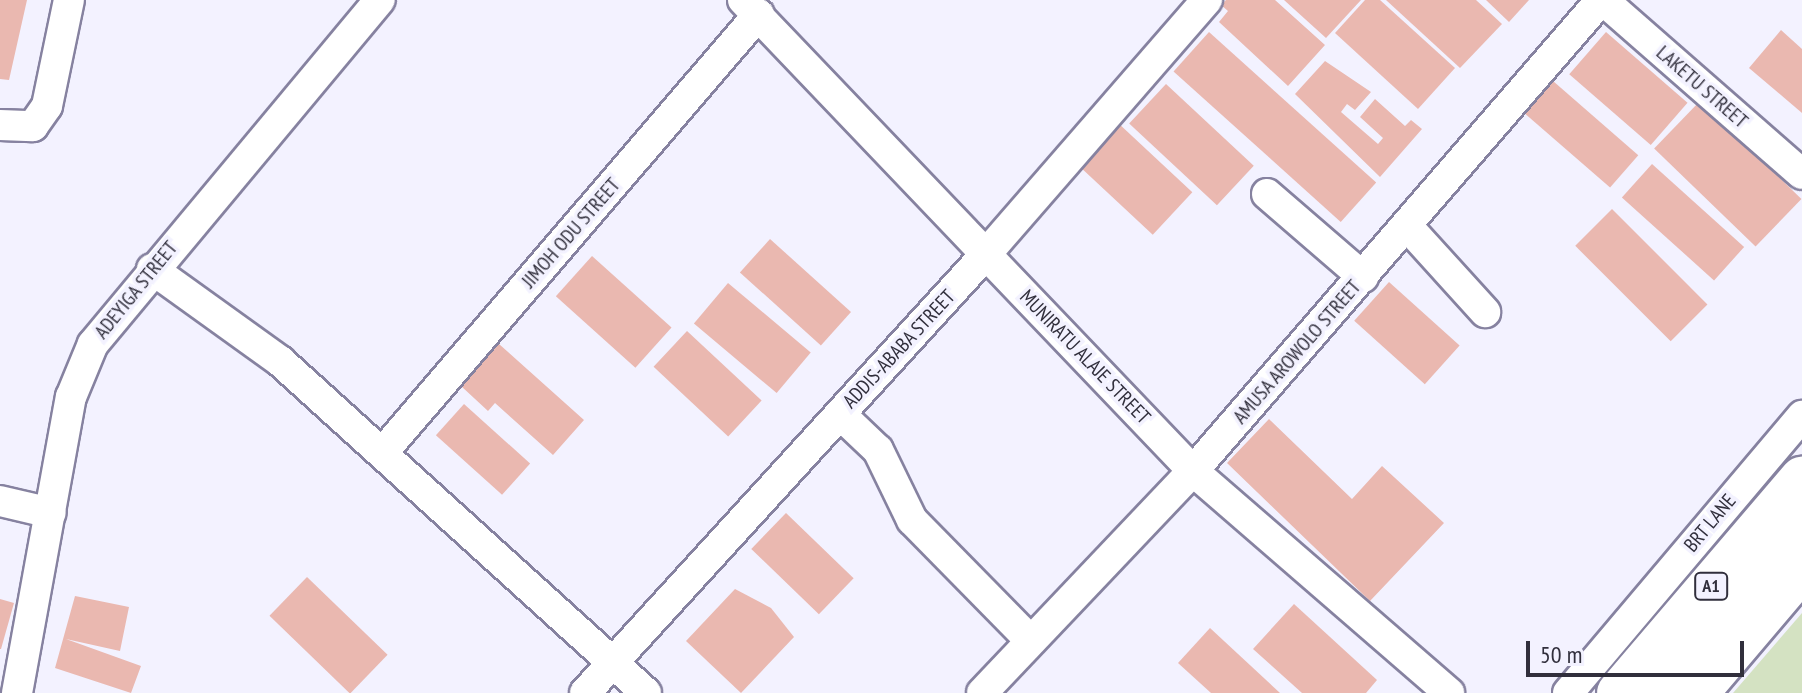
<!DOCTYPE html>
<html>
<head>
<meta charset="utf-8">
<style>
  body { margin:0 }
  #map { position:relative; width:1802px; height:693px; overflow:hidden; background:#f3f2ff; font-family:"PT Sans Narrow",sans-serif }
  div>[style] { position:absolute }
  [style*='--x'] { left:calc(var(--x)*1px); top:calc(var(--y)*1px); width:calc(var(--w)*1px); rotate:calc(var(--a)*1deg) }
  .green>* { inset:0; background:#d4e2c2 }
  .building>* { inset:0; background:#eab8b0; transform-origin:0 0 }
  .roads { filter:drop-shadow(2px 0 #8682a0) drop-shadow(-2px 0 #8682a0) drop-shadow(0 2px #8682a0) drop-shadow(0 -2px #8682a0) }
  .minor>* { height:30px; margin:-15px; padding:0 15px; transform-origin:15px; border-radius:15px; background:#fff }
  .highway>* { height:44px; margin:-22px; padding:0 22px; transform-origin:22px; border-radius:22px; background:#fff }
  span { translate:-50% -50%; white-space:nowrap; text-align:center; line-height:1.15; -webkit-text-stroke:7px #f3f2ff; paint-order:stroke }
  .shield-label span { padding:2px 6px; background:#f3f2ff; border:2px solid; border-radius:6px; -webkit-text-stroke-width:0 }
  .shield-label { font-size:18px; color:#312f3c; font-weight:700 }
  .street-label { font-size:20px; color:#312f3c }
  .scale { position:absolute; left:1526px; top:641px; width:218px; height:36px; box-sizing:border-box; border:4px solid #312f3c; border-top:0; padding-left:10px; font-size:24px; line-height:28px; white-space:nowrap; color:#312f3c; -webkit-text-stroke:6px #f3f2ff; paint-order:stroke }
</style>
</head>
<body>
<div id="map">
  <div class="green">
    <div style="clip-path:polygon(1802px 613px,1802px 693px,1733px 693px)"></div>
  </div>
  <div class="building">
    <div style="clip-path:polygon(0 0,27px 0,9px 80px,0 79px)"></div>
    <div style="clip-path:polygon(1226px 0,1275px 0,1325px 45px,1288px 86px,1219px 22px,1228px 11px,1221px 5px)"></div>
    <div style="clip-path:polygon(1284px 0,1361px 0,1326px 38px)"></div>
    <div style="clip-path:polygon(1365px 0,1380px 0,1455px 68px,1418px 109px,1335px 33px)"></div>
    <div style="clip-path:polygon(1386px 0,1476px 0,1502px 24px,1460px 68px)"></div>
    <div style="clip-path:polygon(1486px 0,1529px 0,1509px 22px)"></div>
    <div style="clip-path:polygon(1781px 30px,1802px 49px,1802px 113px,1749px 68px)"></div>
    <div style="left:1209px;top:32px;width:225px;height:53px;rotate:42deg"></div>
    <div style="left:1606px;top:32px;width:108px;height:56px;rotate:41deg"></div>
    <div style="clip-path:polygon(1325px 61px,1371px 92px,1355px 110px,1347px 104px,1341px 112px,1378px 144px,1383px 138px,1360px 117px,1375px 99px,1405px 126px,1411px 120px,1422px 129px,1380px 177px,1295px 94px)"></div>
    <div style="left:1553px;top:81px;width:113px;height:43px;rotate:41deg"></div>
    <div style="left:1166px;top:84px;width:120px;height:54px;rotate:43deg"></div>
    <div style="left:1700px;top:101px;width:141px;height:66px;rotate:44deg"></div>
    <div style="left:1117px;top:122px;width:103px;height:58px;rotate:43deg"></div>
    <div style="left:1652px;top:164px;width:124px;height:45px;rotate:42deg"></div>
    <div style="left:1612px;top:209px;width:135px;height:52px;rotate:45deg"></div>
    <div style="left:770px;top:239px;width:109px;height:45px;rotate:42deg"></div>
    <div style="left:592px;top:256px;width:107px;height:54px;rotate:42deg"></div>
    <div style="left:1389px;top:282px;width:95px;height:52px;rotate:42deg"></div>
    <div style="left:728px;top:283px;width:108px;height:53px;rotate:40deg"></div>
    <div style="left:687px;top:331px;width:102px;height:49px;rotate:43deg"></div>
    <div style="clip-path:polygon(499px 344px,584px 420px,553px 455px,495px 403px,488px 411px,461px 386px)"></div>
    <div style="left:464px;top:404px;width:89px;height:42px;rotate:42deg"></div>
    <div style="clip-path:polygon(1269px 419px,1352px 499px,1382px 466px,1444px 523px,1370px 601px,1227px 463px)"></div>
    <div style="left:786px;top:513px;width:94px;height:50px;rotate:44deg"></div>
    <div style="left:307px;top:577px;width:112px;height:54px;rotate:44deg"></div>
    <div style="clip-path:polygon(735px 589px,771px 608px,794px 637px,741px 693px,686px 641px)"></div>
    <div style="clip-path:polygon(75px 596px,129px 607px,120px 651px,66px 639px,141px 666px,131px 693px,55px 668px)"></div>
    <div style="clip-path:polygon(0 599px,14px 603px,1px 649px,0 649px)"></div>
    <div style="clip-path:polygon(1294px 604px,1377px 680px,1366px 693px,1302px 693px,1253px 649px)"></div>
    <div style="clip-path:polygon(1210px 628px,1280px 693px,1211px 693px,1178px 663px)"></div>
  </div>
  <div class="roads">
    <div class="minor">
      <div style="--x:743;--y:0;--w:651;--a:46.31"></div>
      <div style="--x:1193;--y:471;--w:339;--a:40.9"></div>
      <div style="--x:1603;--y:0;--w:264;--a:41.2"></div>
      <div style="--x:0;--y:125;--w:33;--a:2"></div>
      <div style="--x:33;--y:126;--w:24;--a:-55"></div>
      <div style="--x:47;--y:106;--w:108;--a:-78.3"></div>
      <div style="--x:1267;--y:194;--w:127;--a:40.8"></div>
      <div style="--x:1408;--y:227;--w:115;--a:47.8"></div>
      <div style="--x:152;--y:269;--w:158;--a:35.7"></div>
      <div style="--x:280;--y:361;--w:494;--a:42.2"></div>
      <div style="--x:840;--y:414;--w:52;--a:43.5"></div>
      <div style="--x:878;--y:450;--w:78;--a:64.1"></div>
      <div style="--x:912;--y:520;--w:168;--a:45.5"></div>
      <div style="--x:383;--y:452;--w:577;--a:-49.36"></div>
      <div style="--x:0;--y:501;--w:52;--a:13.2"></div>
      <div style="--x:17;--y:693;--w:301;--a:-79.7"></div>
      <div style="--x:71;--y:397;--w:57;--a:-67.5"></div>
      <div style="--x:93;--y:344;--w:448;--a:-50.2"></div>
      <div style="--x:585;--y:693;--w:595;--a:-47.59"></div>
      <div style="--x:986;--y:254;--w:337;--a:-49"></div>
      <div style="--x:982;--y:693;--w:306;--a:-46.5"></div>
      <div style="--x:1193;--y:471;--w:623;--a:-49.1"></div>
      <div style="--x:1568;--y:693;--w:363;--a:-49.8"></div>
      <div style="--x:1659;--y:693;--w:221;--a:-49.6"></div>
    </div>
    <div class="highway">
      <div style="--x:1619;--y:693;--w:282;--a:-49.5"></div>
      <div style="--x:1696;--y:693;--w:164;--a:-49.7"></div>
    </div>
  </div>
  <div class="shield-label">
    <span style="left:1711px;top:586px">A1</span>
  </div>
  <div class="street-label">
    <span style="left:1702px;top:87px;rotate:41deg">LAKETU STREET</span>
    <span style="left:571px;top:233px;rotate:-49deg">JIMOH ODU STREET</span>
    <span style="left:136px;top:290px;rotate:-51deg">ADEYIGA STREET</span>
    <span style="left:899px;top:349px;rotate:-47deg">ADDIS-ABABA STREET</span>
    <span style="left:1297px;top:352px;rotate:-49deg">AMUSA AROWOLO STREET</span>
    <span style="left:1085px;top:357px;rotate:46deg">MUNIRATU ALAJE STREET</span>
    <span style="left:1710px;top:523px;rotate:-50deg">BRT LANE</span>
  </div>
  <div class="scale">50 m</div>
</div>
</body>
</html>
